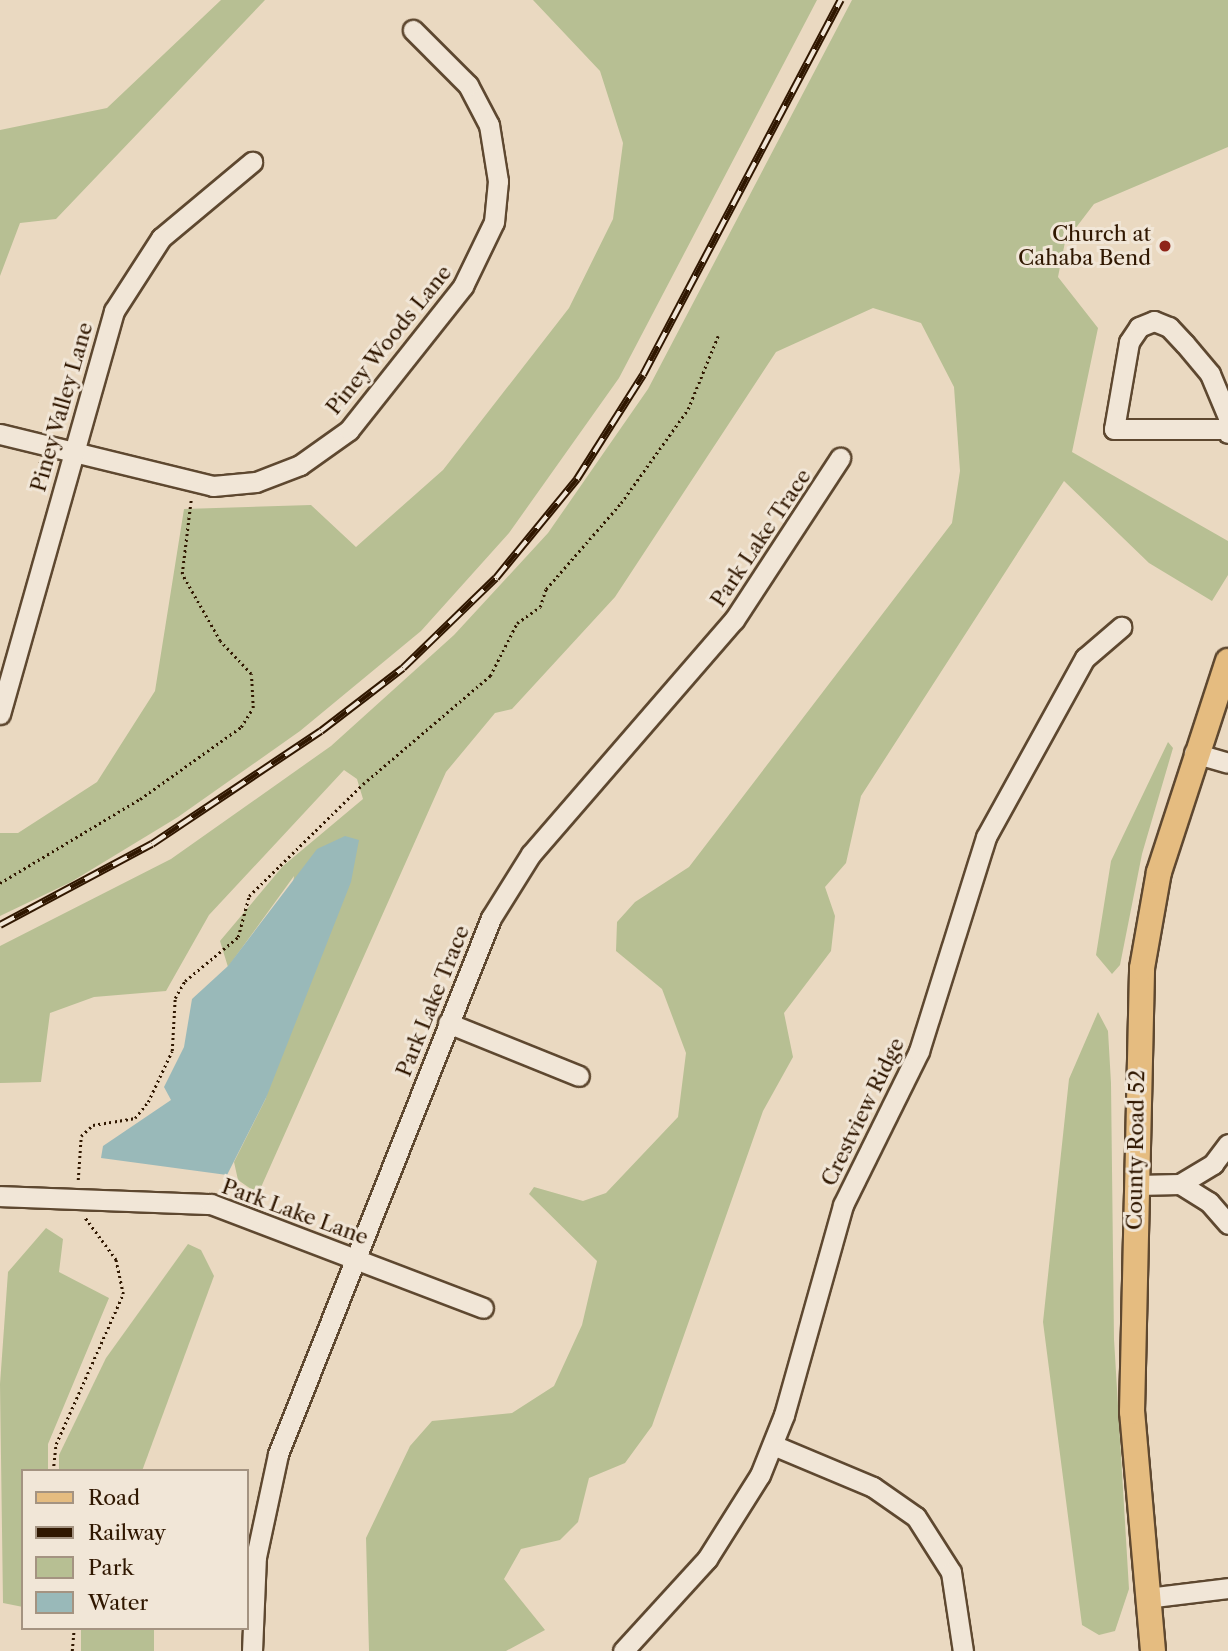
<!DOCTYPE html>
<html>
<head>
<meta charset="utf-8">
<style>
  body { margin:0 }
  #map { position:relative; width:1228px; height:1651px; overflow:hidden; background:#ead9c1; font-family:"Libre Caslon Text",serif }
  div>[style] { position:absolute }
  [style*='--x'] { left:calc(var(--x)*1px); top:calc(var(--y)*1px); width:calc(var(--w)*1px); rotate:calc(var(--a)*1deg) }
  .green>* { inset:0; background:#b7bf93; transform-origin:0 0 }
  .water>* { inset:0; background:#99b9b9 }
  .path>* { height:2.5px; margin-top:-1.25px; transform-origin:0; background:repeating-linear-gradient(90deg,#301700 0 2px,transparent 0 5.5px) }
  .roads { filter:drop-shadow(2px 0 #5e4830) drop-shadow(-2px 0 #5e4830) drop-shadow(0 2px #5e4830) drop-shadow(0 -2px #5e4830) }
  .minor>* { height:19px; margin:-9.5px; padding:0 9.5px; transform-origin:9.5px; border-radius:9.5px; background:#f1e6d7 }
  .major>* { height:24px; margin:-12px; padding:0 12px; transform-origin:12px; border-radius:12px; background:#e5bc80 }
  .rail>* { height:8px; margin-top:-4px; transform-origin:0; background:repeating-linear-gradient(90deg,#f1e6d7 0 16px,#301700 0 32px); box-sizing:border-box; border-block:2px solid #301700 }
  .dots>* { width:19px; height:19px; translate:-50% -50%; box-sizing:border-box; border:4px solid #f1e6d7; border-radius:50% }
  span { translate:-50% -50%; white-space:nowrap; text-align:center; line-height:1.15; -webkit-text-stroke:6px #f1e6d7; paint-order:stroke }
  .poi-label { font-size:21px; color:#301700 }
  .right { translate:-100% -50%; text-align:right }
  .street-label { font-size:21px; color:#301700 }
  .legend { position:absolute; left:21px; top:1469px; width:228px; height:161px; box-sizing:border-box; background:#f1e6d7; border:2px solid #a49381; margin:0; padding:9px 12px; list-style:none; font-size:21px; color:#301700 }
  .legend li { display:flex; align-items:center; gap:14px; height:35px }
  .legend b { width:35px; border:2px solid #a49381 }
</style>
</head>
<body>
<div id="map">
  <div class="green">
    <div style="clip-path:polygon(221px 0,265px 0,56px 219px,20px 223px,0 276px,0 130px,107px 108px)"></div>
    <div style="clip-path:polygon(533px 0,817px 0,619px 378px,509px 533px,421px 631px,300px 731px,178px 817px,71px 882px,0 916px,0 833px,18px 833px,97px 782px,155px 691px,184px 509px,311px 505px,356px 547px,443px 470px,569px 308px,613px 219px,623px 143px,600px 71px)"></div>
    <div style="clip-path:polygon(852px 0,1228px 0,1228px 147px,1094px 204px,1065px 242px,1058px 277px,1098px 328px,1072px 452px,1228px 541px,1228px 575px,1212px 601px,1149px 563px,1064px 481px,861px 796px,846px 863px,825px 887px,835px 916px,831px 951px,784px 1013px,793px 1057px,763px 1111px,652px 1426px,625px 1463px,589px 1478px,578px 1522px,560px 1540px,521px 1549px,504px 1579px,545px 1630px,506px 1651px,369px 1651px,366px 1538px,410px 1446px,432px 1421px,512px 1413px,554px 1386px,582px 1325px,597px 1261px,529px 1194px,534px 1187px,583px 1201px,606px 1193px,678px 1117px,686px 1053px,662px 989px,616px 951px,617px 922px,635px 902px,689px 867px,952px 523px,960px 471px,954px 387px,921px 323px,873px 308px,776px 352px,615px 597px,512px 709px,495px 713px,446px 772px,258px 1194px,238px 1180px,234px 1162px,266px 1098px,294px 876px,228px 967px,220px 941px,283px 866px,363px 799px,357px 779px,344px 770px,209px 915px,166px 991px,94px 997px,50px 1013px,41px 1082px,0 1083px,0 946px,171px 859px,331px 746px,454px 635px,548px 533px,648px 389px)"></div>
    <div style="clip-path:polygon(1168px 742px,1173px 748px,1142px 854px,1120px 965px,1112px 974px,1096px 955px,1111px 861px)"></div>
    <div style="clip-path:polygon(1098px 1012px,1108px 1031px,1111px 1083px,1114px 1339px,1129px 1589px,1115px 1631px,1099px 1635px,1082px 1625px,1043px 1322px,1069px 1079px)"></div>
    <div style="clip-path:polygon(46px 1228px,63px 1239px,59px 1272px,109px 1298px,48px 1444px,48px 1471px,23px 1471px,23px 1607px,3px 1603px,0 1384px,8px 1272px)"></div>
    <div style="clip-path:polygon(188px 1244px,201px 1250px,214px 1276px,142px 1471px,59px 1471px,59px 1455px,106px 1358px)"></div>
    <div style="left:81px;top:1628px;width:73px;height:23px"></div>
  </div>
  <div class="water">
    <div style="clip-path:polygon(345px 836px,359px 840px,351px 882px,266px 1098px,227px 1175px,101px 1158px,103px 1146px,171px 1100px,164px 1087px,184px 1047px,192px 999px,228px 966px,317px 849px)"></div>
  </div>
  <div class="path">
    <div style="--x:40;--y:461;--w:18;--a:63"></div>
    <div style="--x:0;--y:883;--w:163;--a:-31"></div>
    <div style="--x:140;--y:799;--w:124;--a:-35.5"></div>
    <div style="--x:241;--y:727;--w:22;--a:-58"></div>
    <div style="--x:253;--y:708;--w:34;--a:-93"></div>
    <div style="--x:251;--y:674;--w:45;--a:-133.2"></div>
    <div style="--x:220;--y:641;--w:77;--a:-119.6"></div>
    <div style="--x:182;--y:574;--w:75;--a:-83.1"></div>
    <div style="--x:78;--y:1180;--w:44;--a:-86.1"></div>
    <div style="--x:81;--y:1136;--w:16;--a:-43"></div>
    <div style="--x:93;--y:1125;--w:43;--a:-9.5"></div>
    <div style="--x:135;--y:1118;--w:21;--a:-51"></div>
    <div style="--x:148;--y:1102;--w:56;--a:-64.8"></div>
    <div style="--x:172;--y:1051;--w:53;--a:-86.8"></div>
    <div style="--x:175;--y:998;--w:20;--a:-60"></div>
    <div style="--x:185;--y:981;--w:69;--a:-39.7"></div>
    <div style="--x:238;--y:937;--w:42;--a:-75"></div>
    <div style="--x:249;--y:896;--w:160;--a:-44.5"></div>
    <div style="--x:363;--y:784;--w:167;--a:-40.4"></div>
    <div style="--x:490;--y:676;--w:59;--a:-63"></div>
    <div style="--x:517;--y:623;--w:28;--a:-35"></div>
    <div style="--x:540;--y:607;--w:19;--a:-72"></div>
    <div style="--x:546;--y:589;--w:114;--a:-48.9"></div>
    <div style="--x:621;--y:503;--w:115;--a:-54.5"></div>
    <div style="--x:688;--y:409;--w:79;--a:-67.7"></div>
    <div style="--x:53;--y:1471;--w:27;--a:-84"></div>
    <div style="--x:56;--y:1444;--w:164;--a:-65.9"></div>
    <div style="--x:123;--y:1294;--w:35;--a:-102"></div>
    <div style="--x:116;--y:1260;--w:52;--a:-126.4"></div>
    <div style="--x:72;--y:1651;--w:23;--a:-85"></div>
  </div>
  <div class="roads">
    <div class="minor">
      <div style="--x:1228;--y:429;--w:114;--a:180"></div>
      <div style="--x:1114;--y:429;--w:88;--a:-80.2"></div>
      <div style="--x:1129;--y:342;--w:18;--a:-56"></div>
      <div style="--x:1139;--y:327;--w:16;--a:-22"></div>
      <div style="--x:1154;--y:321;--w:16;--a:22"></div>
      <div style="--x:1169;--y:327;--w:23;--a:47"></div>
      <div style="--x:1185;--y:344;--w:39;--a:50"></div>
      <div style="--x:1210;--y:374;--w:47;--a:67.3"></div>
      <div style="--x:1228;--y:417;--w:16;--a:90"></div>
      <div style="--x:0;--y:434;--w:219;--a:13.7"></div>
      <div style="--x:213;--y:486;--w:43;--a:-5.3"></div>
      <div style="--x:256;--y:482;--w:47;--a:-21.1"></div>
      <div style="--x:300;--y:465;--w:60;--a:-35.5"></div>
      <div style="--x:349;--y:430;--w:184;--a:-51.6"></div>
      <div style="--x:463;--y:286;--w:71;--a:-64.2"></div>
      <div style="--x:494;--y:222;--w:41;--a:-84.4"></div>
      <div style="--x:498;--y:181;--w:57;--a:-99.1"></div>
      <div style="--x:489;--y:125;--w:45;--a:-117.7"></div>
      <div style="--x:468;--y:85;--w:78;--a:-135"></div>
      <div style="--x:0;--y:714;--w:419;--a:-74.2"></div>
      <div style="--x:114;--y:311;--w:87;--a:-57.2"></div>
      <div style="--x:161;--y:238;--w:119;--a:-39.9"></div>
      <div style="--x:1194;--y:753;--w:35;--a:16"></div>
      <div style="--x:448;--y:1023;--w:141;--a:22"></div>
      <div style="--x:1180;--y:1184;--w:34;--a:32"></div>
      <div style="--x:1209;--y:1202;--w:29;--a:49"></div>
      <div style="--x:1137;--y:1185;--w:43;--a:-1.3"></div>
      <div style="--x:1180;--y:1184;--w:39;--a:-31"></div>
      <div style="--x:1213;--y:1164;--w:25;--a:-53"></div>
      <div style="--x:0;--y:1196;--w:211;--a:2.2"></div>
      <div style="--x:211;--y:1204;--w:291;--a:20.9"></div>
      <div style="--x:773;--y:1445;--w:108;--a:22.8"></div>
      <div style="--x:873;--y:1487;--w:52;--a:34.9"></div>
      <div style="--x:916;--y:1517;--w:65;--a:57.5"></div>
      <div style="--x:951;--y:1572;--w:80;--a:81.4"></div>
      <div style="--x:1147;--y:1598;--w:82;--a:-7"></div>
      <div style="--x:252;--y:1651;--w:94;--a:-87.6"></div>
      <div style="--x:256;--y:1557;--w:105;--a:-77.9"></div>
      <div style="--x:278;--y:1454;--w:577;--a:-68.33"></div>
      <div style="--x:491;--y:918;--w:75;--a:-58"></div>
      <div style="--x:531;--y:854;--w:310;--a:-49.1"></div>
      <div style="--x:734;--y:620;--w:194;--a:-56.8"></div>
      <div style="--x:623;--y:1651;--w:125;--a:-47.6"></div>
      <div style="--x:707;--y:1559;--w:99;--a:-57.8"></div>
      <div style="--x:760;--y:1475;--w:65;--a:-68.2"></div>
      <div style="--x:784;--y:1415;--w:218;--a:-74.3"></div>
      <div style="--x:843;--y:1205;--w:172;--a:-63.7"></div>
      <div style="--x:919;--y:1051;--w:224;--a:-72.6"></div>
      <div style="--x:986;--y:837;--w:205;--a:-61.1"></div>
      <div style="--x:1085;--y:658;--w:48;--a:-40.7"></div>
    </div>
    <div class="major">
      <div style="--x:1153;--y:1651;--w:240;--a:-95"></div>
      <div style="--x:1132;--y:1412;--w:444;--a:-88.7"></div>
      <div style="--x:1142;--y:968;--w:97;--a:-80"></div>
      <div style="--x:1159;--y:872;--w:222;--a:-71.9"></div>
    </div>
  </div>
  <div class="rail">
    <div style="--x:0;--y:925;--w:172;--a:-28.1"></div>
    <div style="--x:152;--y:844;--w:203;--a:-33.8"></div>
    <div style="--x:321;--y:731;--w:103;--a:-37.5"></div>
    <div style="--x:403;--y:668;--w:129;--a:-44.1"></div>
    <div style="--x:496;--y:578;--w:128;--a:-50.7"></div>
    <div style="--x:577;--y:479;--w:123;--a:-57.6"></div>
    <div style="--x:643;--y:375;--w:424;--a:-62.2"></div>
  </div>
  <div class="dots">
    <div style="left:1165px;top:246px;background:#8f2418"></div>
  </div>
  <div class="poi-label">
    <span class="right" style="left:1151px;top:246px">Church at<br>Cahaba Bend</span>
  </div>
  <div class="street-label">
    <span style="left:389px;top:340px;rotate:-51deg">Piney Woods Lane</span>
    <span style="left:62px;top:407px;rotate:-74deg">Piney Valley Lane</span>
    <span style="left:761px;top:538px;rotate:-56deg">Park Lake Trace</span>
    <span style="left:433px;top:1001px;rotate:-68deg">Park Lake Trace</span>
    <span style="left:863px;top:1112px;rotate:-64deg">Crestview Ridge</span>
    <span style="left:1136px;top:1150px;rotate:-89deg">County Road 52</span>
    <span style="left:295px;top:1212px;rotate:20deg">Park Lake Lane</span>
  </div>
  <ul class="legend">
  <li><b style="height:9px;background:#e5bc80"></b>Road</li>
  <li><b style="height:9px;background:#301700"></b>Railway</li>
  <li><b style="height:19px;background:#b7bf93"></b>Park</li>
  <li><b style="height:19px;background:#99b9b9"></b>Water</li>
  </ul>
</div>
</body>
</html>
